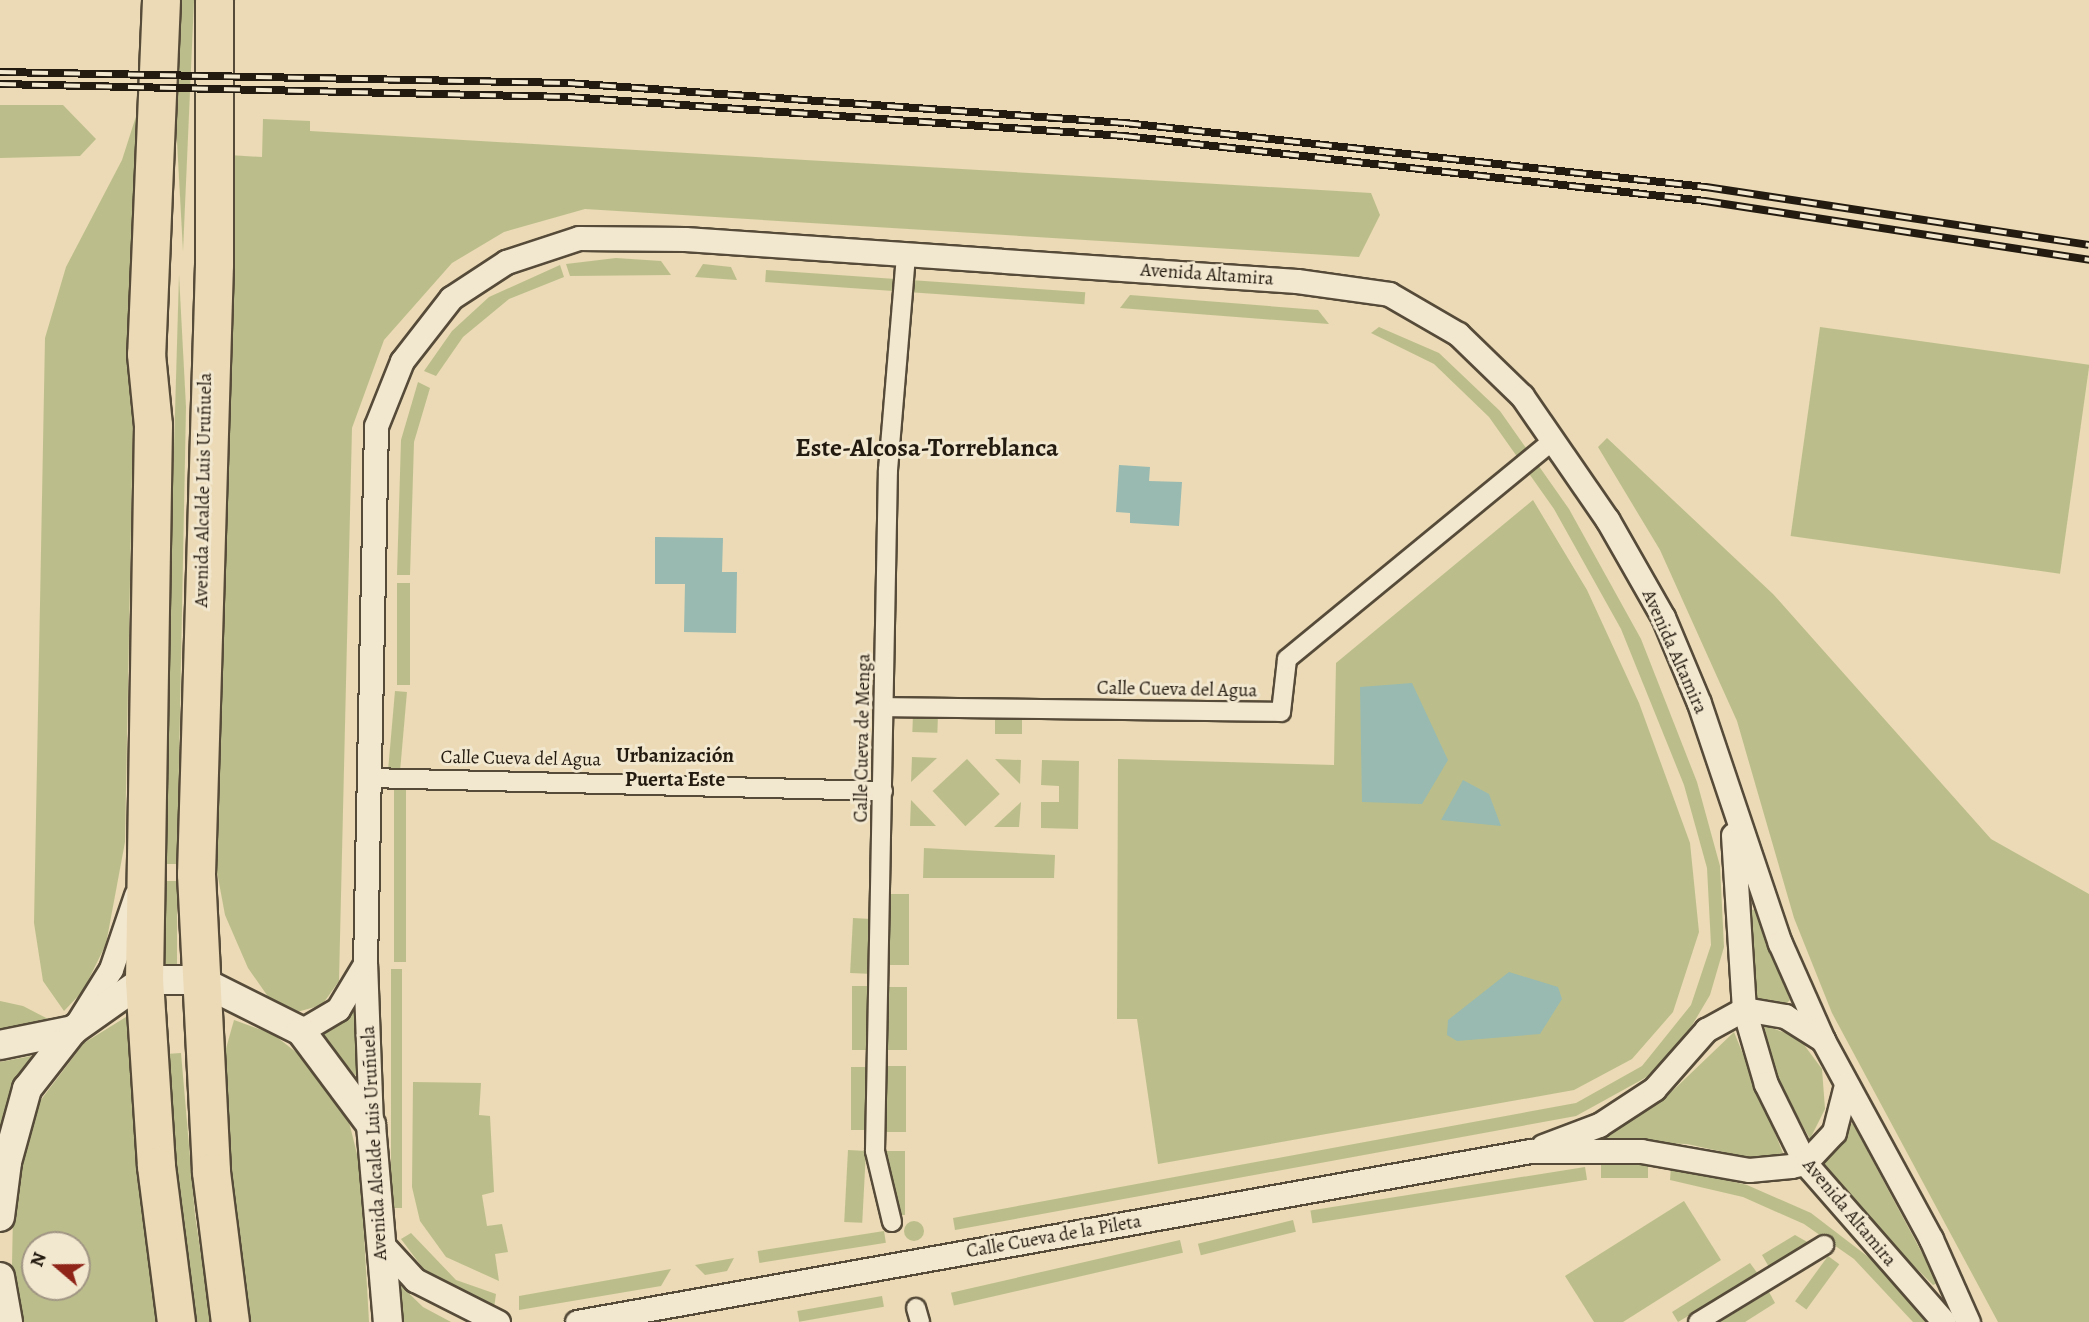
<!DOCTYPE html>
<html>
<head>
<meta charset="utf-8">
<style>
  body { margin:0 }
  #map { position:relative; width:2089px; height:1322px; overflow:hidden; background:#ebdab5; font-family:Alegreya,serif }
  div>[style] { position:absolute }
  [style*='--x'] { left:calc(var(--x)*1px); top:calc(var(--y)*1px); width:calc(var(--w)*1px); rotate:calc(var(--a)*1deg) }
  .green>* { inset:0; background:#bbbe8b; transform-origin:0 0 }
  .round { border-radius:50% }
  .water>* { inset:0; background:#98bab1 }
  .roads { filter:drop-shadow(2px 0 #564b39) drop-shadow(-2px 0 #564b39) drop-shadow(0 2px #564b39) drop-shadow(0 -2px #564b39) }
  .pedestrian>* { height:18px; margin:-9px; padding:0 9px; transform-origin:9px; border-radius:9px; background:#f2e7cf }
  .minor>* { height:23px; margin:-11.5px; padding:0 11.5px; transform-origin:11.5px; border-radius:11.5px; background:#f2e7cf }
  .tertiary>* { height:28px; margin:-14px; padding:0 14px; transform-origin:14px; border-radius:14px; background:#f2e7cf }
  .primary>* { height:37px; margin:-18.5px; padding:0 18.5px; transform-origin:18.5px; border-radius:18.5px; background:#ebdab5 }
  .rail>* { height:8px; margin-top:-4px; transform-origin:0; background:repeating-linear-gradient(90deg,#f2e7cf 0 16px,#241b10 0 32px); box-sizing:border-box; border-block:2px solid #241b10 }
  span { translate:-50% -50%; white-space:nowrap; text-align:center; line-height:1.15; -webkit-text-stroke:6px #f2e7cf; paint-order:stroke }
  .street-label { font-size:19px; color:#241b10 }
  .neighbourhood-label { font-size:21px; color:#241b10; font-weight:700 }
  .district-label { font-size:26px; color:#241b10; font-weight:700 }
  .north { position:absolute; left:21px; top:1231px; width:70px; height:70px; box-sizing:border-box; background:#f2e7cf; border:2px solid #a09583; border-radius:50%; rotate:290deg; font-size:19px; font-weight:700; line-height:28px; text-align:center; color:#241b10 }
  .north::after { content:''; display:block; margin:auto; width:24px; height:32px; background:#8f2418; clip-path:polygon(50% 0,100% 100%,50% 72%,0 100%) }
</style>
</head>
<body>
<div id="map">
  <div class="green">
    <div style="clip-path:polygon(178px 0,194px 0,183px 251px,176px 123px)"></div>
    <div style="clip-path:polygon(0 105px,63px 105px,96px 139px,80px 156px,0 158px)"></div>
    <div style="clip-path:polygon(139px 107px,125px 842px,106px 944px,83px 991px,64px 1011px,43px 981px,34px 923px,45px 338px,66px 267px,122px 160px)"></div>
    <div style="clip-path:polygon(263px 119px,310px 121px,310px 131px,1371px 193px,1380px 215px,1359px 257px,585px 209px,504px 232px,452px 263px,384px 340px,352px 428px,339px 981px,322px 1005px,297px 1012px,269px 998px,248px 968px,225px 915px,215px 861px,229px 155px,262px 157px)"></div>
    <div style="clip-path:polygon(616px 258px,661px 261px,671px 275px,570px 276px,566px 264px)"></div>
    <div style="clip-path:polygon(703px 264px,731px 267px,737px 280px,695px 277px)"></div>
    <div style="clip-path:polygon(560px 265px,564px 277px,509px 299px,463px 337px,436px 376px,424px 371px,452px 331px,489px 297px)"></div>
    <div style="left:766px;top:270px;width:320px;height:12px;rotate:4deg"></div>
    <div style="clip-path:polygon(179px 275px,186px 407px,177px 864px,162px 864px)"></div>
    <div style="clip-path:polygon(1130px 295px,1318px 310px,1329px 324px,1120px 308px)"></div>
    <div style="clip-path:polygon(1379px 327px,1439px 353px,1500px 411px,1569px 509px,1641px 639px,1697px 782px,1720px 866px,1724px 947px,1710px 995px,1678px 1049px,1654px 1073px,1576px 1116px,955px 1230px,953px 1218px,1576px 1103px,1642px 1066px,1691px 1005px,1711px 945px,1707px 868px,1684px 785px,1621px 629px,1554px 509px,1489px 417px,1434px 364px,1371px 333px)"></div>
    <div style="left:1820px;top:327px;width:272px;height:211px;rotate:8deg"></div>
    <div style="clip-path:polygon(418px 382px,430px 388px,414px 442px,410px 575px,397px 575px,401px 440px)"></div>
    <div style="clip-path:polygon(1607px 438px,1773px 594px,1991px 839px,2089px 894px,2089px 1322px,1998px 1322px,1832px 1013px,1794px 918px,1737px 721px,1660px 550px,1598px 447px)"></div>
    <div style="clip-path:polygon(1533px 500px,1587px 590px,1639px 703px,1690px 843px,1699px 932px,1673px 1012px,1632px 1059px,1574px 1090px,1158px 1164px,1137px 1019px,1117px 1019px,1118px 759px,1334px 765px,1336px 663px)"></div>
    <div style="left:397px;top:583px;width:13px;height:102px"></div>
    <div style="left:395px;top:691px;width:12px;height:81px;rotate:5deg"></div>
    <div style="left:913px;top:714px;width:25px;height:18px;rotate:2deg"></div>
    <div style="left:995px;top:716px;width:27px;height:18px"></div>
    <div style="clip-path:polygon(912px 757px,937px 758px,911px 782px)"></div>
    <div style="left:967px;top:759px;width:48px;height:47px;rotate:47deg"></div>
    <div style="clip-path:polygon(995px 759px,1021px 760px,1020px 784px)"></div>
    <div style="clip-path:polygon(1042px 760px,1079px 761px,1078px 829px,1041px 828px,1041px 802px,1059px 802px,1059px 786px,1041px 785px)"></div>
    <div style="left:394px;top:786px;width:12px;height:176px"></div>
    <div style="clip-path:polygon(911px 800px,936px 826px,910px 826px)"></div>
    <div style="clip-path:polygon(1021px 802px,1019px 827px,994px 827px)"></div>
    <div style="clip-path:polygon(924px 848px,1055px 855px,1054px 878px,923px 878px)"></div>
    <div style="left:162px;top:881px;width:15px;height:86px"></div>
    <div style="left:889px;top:894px;width:20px;height:71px"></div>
    <div style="clip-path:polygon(1757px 909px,1790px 1000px,1787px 1003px,1756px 998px,1751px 910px)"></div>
    <div style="left:853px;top:918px;width:18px;height:55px;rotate:3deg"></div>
    <div style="left:391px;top:969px;width:11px;height:239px"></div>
    <div style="left:852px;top:986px;width:18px;height:64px"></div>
    <div style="left:888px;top:987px;width:19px;height:63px"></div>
    <div style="clip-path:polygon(0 1001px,23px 1006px,52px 1021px,0 1037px)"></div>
    <div style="clip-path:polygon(358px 1006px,360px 1074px,355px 1075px,322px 1036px)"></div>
    <div style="clip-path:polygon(evenodd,126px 1017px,157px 1322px,20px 1322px,12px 1264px,14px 1167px,34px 1109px,84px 1043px,126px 1017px,35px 1245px,77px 1245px,77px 1287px,35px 1287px,35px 1245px)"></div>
    <div style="clip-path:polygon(234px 1020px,273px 1034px,316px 1068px,348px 1118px,360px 1166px,369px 1322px,249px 1322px,220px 1070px)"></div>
    <div style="clip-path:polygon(1764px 1025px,1799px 1038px,1822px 1069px,1825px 1109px,1810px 1139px,1776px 1077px)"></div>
    <div style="clip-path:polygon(1734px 1032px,1783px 1153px,1756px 1159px,1687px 1144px,1604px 1141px,1602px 1135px,1663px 1100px)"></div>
    <div style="clip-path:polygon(181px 1053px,195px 1215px,211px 1322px,195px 1322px,181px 1219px,166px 1054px)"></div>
    <div style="clip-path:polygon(37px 1055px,0 1135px,0 1062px)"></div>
    <div style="left:886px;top:1066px;width:20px;height:66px"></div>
    <div style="left:851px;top:1067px;width:17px;height:63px"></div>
    <div style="clip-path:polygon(413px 1082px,481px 1083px,479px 1115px,490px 1116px,494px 1192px,482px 1195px,487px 1226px,502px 1224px,508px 1252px,495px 1254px,499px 1281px,446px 1257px,420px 1221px,412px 1187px)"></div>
    <div style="clip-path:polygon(1848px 1123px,1853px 1124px,1938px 1283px,1933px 1285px,1879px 1231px,1821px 1165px)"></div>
    <div style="left:848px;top:1150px;width:18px;height:72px;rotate:3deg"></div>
    <div style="left:884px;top:1151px;width:21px;height:64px"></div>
    <div style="left:1648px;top:1165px;width:13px;height:47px;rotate:90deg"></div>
    <div style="left:1585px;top:1167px;width:13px;height:278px;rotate:81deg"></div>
    <div style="clip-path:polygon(1671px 1167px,1747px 1185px,1811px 1213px,1884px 1269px,1929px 1322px,1913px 1322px,1854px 1259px,1804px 1224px,1743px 1197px,1670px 1180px)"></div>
    <div style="clip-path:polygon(1684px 1201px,1721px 1260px,1623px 1322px,1594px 1322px,1565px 1276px)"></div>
    <div style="left:1293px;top:1220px;width:12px;height:98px;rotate:76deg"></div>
    <div class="round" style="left:904px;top:1221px;width:20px;height:20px"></div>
    <div style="left:884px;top:1231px;width:12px;height:128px;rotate:81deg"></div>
    <div style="clip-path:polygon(411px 1233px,456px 1280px,496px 1294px,494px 1308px,428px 1275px,401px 1239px)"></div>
    <div style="clip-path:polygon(1795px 1235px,1809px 1243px,1769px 1267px,1762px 1255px)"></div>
    <div style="left:1180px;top:1240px;width:13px;height:235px;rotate:77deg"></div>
    <div style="left:1828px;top:1256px;width:14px;height:56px;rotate:36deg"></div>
    <div style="clip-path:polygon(734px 1258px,727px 1271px,705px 1275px,695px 1265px)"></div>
    <div style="clip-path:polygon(1750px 1263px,1758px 1274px,1678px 1322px,1672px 1312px)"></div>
    <div style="clip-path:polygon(671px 1269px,661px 1286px,519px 1310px,519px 1296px)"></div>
    <div style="clip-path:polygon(397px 1282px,423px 1307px,451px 1322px,401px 1322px)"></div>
    <div style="clip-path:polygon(1769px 1292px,1775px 1303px,1745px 1322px,1720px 1322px)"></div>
    <div style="left:882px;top:1296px;width:11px;height:86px;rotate:80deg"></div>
  </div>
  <div class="water">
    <div style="clip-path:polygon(1119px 465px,1150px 467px,1149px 481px,1182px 482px,1179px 526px,1130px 523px,1130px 513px,1116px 512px)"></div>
    <div style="clip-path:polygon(655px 537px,723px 538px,722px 572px,737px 572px,736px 633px,684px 632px,685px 584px,655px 584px)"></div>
    <div style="clip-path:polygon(1412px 683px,1448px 760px,1422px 804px,1362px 802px,1360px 687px)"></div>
    <div style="clip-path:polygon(1463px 780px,1489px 794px,1501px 826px,1441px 820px)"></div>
    <div style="clip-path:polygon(1509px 972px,1558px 987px,1562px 999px,1540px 1034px,1457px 1041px,1447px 1035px,1448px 1020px)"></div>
  </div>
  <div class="roads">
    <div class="pedestrian">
      <div style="--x:884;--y:707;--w:397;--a:0.7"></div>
      <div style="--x:1281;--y:712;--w:53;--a:-83.5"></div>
      <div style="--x:1287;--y:659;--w:345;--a:-39.4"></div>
      <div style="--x:369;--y:778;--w:514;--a:1.45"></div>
      <div style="--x:892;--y:1222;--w:73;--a:-103.5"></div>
      <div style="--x:875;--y:1151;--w:681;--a:-88.91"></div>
      <div style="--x:888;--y:470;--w:217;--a:-85.2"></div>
      <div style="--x:916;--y:1308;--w:15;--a:74"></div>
      <div style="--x:1698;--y:1322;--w:148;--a:-31.4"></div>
    </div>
    <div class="minor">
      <div style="--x:1733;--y:835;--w:174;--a:86.4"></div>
      <div style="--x:1744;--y:1009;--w:78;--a:73.7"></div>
      <div style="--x:1766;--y:1084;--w:88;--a:63.7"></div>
      <div style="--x:1805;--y:1163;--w:211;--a:48.8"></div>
      <div style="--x:76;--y:1025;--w:66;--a:-58"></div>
      <div style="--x:111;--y:969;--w:78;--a:-71.3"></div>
      <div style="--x:301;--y:1031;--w:43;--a:-30.7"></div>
      <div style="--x:338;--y:1009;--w:52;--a:-59"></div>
      <div style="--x:371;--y:1125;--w:161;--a:-92.1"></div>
      <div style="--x:365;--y:964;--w:538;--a:-88.83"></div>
      <div style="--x:376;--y:426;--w:70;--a:-68.2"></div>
      <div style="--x:402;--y:361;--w:80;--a:-52.1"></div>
      <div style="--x:451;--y:298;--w:66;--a:-33.2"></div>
      <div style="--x:506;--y:262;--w:77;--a:-18.2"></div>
      <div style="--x:579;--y:238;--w:106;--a:0.5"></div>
      <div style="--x:685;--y:239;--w:613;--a:3.93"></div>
      <div style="--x:1297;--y:281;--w:93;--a:8"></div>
      <div style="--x:1389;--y:294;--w:80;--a:30.1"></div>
      <div style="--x:1458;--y:334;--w:89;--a:44.1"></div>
      <div style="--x:1522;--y:396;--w:150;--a:55.4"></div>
      <div style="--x:1607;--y:519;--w:113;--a:60.3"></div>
      <div style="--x:1663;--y:617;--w:93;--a:67.3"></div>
      <div style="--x:1699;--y:703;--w:253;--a:71.4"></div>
      <div style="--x:1780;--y:943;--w:106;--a:66.1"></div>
      <div style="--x:1823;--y:1040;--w:226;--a:61.5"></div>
      <div style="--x:1931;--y:1239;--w:91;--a:66"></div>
      <div style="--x:1543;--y:1146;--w:60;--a:-20.6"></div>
      <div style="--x:1599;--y:1125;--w:66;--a:-33.2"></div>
      <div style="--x:1654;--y:1089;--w:79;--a:-48.6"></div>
      <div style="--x:1706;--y:1030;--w:43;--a:-28.9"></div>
      <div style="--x:1744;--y:1009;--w:42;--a:9.7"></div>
      <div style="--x:1785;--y:1016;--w:45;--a:32.3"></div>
      <div style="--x:380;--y:1242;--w:52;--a:47.4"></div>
      <div style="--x:415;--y:1280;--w:93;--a:26.8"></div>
      <div style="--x:577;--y:1322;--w:968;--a:-10.17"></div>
      <div style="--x:1530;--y:1151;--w:111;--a:0"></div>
      <div style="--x:1641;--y:1151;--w:110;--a:10"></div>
      <div style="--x:1749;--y:1170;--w:42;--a:-5.4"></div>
      <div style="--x:1791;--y:1166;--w:14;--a:-12"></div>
      <div style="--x:1805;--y:1163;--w:42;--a:-46.9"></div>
      <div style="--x:1834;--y:1132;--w:49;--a:-75.7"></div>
    </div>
    <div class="tertiary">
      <div style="--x:0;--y:1045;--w:75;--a:-11.6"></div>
      <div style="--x:0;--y:1217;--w:55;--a:-82.7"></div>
      <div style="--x:7;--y:1162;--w:76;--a:-74.7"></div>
      <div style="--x:27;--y:1089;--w:75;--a:-52.1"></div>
      <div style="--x:73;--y:1030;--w:87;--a:-35.2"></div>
      <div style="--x:144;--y:980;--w:55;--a:0"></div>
      <div style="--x:199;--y:980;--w:114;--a:26.6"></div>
      <div style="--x:301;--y:1031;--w:117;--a:53.3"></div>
      <div style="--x:371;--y:1125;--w:198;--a:85.1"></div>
      <div style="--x:0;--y:1277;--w:46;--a:79.9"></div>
    </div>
    <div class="primary">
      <div style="--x:161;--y:0;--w:354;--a:92.4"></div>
      <div style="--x:146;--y:354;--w:71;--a:84.4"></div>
      <div style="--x:153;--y:425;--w:555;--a:90.93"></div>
      <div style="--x:144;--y:980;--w:186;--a:86.3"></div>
      <div style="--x:156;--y:1166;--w:157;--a:82.7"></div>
      <div style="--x:214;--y:0;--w:264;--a:90"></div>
      <div style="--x:214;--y:264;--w:610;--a:91.69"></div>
      <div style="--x:196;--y:874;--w:298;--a:87.1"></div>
      <div style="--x:211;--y:1172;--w:151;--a:82.8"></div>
    </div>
  </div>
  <div class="rail">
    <div style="--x:0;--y:72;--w:568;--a:1.11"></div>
    <div style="--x:568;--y:83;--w:558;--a:4.11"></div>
    <div style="--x:1125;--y:123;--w:585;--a:6.29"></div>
    <div style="--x:1706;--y:187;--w:387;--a:8.6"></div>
    <div style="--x:0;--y:84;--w:568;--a:1.31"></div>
    <div style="--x:568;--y:97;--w:557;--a:4.01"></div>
    <div style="--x:1124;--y:136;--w:585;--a:6.38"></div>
    <div style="--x:1705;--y:201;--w:389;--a:8.7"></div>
  </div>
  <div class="street-label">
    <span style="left:1207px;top:275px;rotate:4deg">Avenida Altamira</span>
    <span style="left:204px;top:490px;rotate:-89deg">Avenida Alcalde Luis Uruñuela</span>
    <span style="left:1674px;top:652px;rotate:66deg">Avenida Altamira</span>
    <span style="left:1177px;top:690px;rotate:1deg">Calle Cueva del Agua</span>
    <span style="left:863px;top:738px;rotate:-89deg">Calle Cueva de Menga</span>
    <span style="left:521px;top:759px;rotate:1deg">Calle Cueva del Agua</span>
    <span style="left:375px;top:1143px;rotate:-93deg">Avenida Alcalde Luis Uruñuela</span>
    <span style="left:1849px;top:1213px;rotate:50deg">Avenida Altamira</span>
    <span style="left:1054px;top:1237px;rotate:-10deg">Calle Cueva de la Pileta</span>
  </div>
  <div class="neighbourhood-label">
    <span style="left:675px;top:767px">Urbanización<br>Puerta Este</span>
  </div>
  <div class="district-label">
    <span style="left:927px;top:448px">Este-Alcosa-Torreblanca</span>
  </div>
  <div class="north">N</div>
</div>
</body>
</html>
